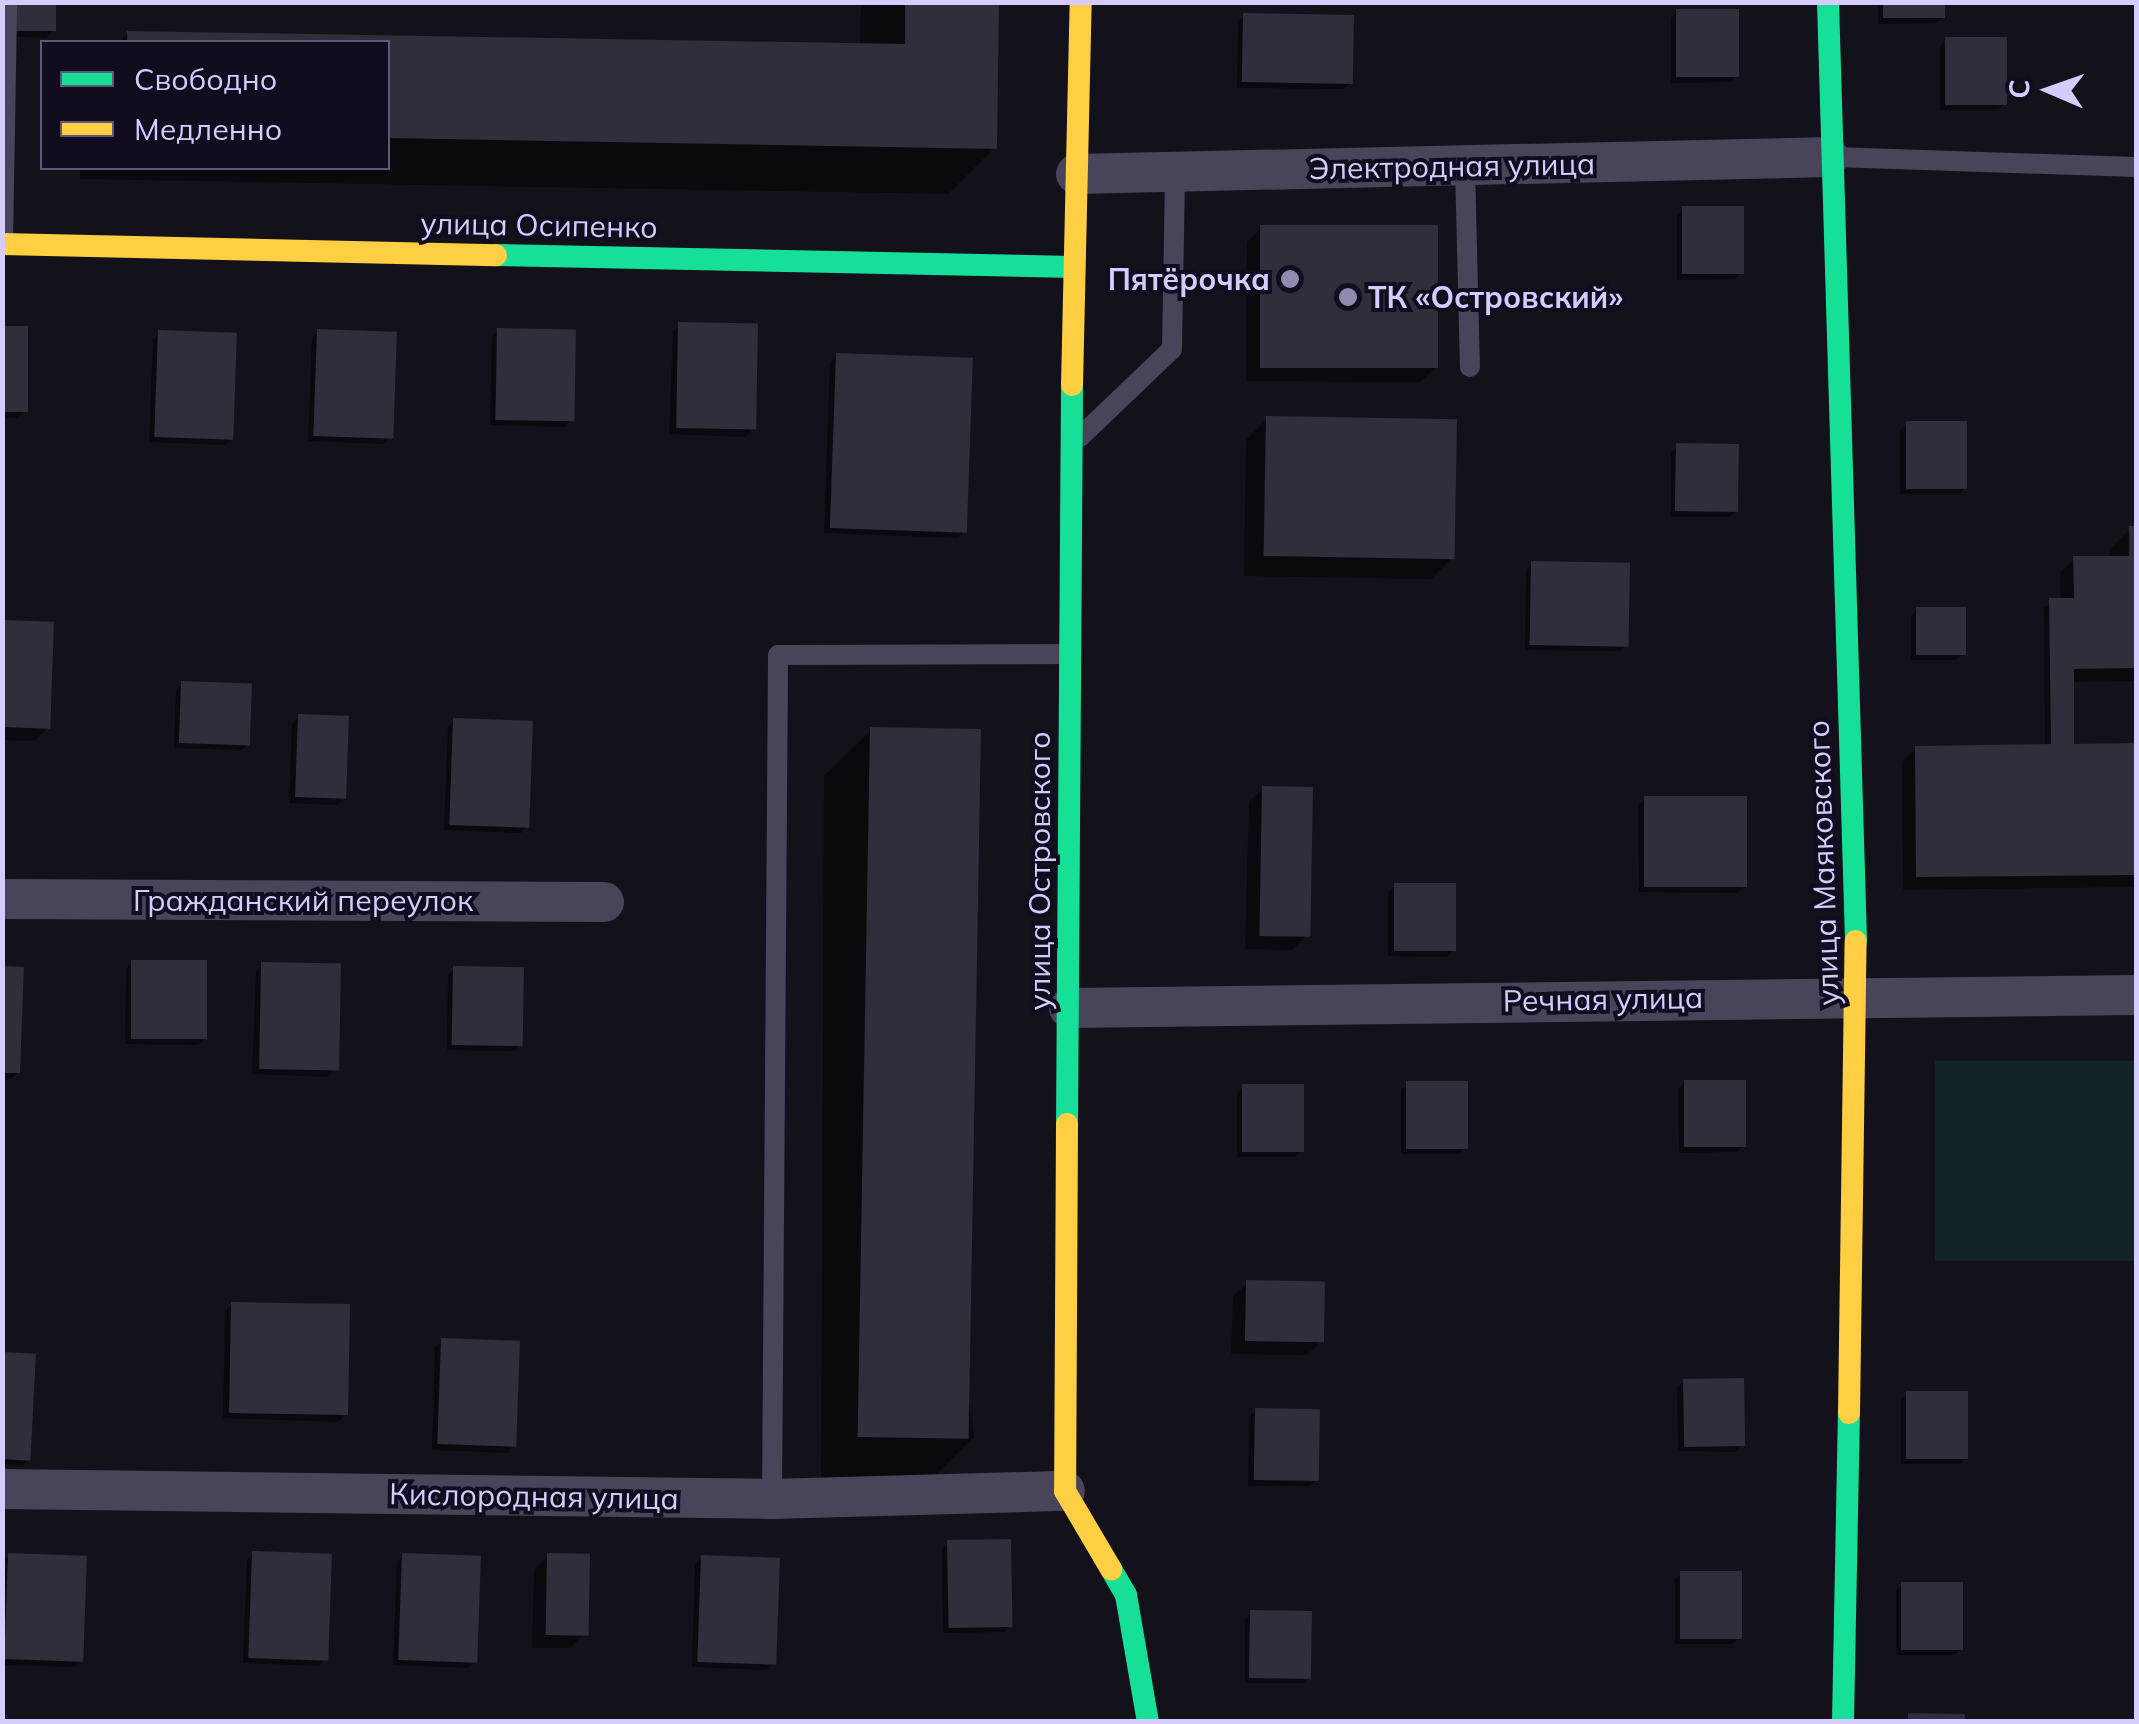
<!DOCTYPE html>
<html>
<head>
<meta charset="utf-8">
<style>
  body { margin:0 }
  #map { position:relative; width:2139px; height:1724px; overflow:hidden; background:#13111a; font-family:Mulish,sans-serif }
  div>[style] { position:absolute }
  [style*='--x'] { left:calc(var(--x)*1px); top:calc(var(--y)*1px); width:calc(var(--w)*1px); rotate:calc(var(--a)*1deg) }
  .green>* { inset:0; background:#102325; transform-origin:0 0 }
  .shadow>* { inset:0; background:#0007 }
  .building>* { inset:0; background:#312e3c; transform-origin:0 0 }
  .lane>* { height:20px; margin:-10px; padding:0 10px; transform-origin:10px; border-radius:10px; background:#48455b }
  .street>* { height:40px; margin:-20px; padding:0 20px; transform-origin:20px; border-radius:20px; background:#48455b }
  .fast>* { height:22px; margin:-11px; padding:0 11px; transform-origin:11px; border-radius:11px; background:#16e098 }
  .slow>* { height:22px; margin:-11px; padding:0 11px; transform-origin:11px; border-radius:11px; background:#ffcf43 }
  .dots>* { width:28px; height:28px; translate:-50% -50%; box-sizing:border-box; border:5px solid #110d1e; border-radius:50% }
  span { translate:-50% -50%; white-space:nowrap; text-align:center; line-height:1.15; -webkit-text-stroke:8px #110d1e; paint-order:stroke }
  .street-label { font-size:30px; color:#d5cbfd }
  .poi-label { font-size:30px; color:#d5cbfd; font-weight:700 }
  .right { translate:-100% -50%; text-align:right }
  .left { translate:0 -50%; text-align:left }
  .frame { position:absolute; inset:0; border:5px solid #d5cbfd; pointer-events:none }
  .legend { position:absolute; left:40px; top:40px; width:350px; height:130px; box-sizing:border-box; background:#110d1e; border:2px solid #5f5977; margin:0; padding:12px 18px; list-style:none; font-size:30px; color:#d5cbfd }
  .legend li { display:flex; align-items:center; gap:20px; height:50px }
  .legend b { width:50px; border:2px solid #5f5977 }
  .north { position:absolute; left:1999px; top:40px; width:100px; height:100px; -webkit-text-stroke:8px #110d1e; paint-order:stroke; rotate:272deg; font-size:28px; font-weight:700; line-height:40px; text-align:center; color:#d5cbfd }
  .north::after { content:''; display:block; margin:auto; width:35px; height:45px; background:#d5cbfd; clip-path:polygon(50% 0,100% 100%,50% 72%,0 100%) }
</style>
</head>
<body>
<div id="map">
  <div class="green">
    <div style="left:2136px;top:1061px;width:200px;height:201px;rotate:90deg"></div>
  </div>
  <div class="shadow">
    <div style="clip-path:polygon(10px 2px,53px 31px,46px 38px,8px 36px)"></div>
    <div style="clip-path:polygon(861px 2px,997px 2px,994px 148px,948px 194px,80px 179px,80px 168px,388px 168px,388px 42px,119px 42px,128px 33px,860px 46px)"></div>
    <div style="clip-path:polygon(1878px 2px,1943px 2px,1943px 17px,1936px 23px,1878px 24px)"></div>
    <div style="clip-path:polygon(1677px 12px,1737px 76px,1730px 82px,1671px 83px,1671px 18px)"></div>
    <div style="clip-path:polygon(1244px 16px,1351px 83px,1344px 89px,1237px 88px,1238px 22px)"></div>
    <div style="clip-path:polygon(1946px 40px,2005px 103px,1998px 110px,1940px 110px,1940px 46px)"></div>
    <div style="clip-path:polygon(1683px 209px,1742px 273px,1735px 279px,1677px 280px,1677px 216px)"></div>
    <div style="clip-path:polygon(1261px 228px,1435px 368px,1421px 382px,1246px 381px,1247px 242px)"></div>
    <div style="clip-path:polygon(680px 324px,752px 430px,745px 437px,669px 434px,673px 331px)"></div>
    <div style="clip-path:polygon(2px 328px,23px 412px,17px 418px,2px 418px)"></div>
    <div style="clip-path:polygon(318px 331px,390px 437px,384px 444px,308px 441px,312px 338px)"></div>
    <div style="clip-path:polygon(498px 331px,571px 420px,565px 427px,490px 425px,492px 337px)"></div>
    <div style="clip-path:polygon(159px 333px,231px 439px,225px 445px,149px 442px,153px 339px)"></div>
    <div style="clip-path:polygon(837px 355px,965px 531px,958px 538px,824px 533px,830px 362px)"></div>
    <div style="clip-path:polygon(1267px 419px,1452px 558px,1431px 579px,1244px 576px,1246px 440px)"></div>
    <div style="clip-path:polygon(1907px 424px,1965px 488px,1959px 494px,1900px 494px,1900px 430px)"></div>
    <div style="clip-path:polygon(1677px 447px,1736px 511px,1729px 517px,1671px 517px,1671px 453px)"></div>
    <div style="clip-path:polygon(2130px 529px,2136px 529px,2136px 681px,2072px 682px,2068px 747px,2136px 746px,2136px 887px,1903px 890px,1902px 762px,1916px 748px,2045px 747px,2044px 607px,2061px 601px,2060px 573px,2074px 559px,2110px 558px,2109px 550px)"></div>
    <div style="clip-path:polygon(1532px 564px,1626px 645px,1620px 651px,1525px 650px,1526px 570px)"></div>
    <div style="clip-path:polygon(1917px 609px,1963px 654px,1956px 660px,1911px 660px,1911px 616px)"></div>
    <div style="clip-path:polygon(2px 623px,49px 727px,35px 741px,2px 740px)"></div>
    <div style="clip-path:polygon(182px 684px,248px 744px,241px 750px,174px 748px,176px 690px)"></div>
    <div style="clip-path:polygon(299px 716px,343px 799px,337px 805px,289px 803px,292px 723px)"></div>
    <div style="clip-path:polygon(454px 720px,527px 826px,521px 833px,444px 830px,448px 727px)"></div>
    <div style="clip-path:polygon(871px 730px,974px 1437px,928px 1483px,821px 1482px,824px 776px)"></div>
    <div style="clip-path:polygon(1263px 788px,1306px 936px,1292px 950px,1245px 949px,1249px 802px)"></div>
    <div style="clip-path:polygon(1645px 798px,1744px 886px,1737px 893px,1639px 892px,1638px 805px)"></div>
    <div style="clip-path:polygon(1395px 886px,1453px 950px,1447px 957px,1388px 956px,1388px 893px)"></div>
    <div style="clip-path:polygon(132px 962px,204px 1039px,198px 1045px,125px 1044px,126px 969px)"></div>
    <div style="clip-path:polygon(262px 964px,334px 1070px,328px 1077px,252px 1074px,256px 971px)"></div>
    <div style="clip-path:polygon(2px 969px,18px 1072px,12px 1079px,2px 1078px)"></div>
    <div style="clip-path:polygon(454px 969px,521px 1044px,515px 1051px,447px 1050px,448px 975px)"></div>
    <div style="clip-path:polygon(1685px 1082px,1743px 1146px,1737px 1152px,1679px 1153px,1678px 1089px)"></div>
    <div style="clip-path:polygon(1407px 1084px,1466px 1148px,1459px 1154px,1401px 1154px,1401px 1090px)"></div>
    <div style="clip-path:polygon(1243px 1087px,1302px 1151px,1295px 1157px,1237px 1157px,1237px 1093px)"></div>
    <div style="clip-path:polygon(1247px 1283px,1321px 1341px,1307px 1355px,1231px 1354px,1233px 1297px)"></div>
    <div style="clip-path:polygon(232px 1304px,344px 1416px,338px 1422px,223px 1418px,225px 1311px)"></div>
    <div style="clip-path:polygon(442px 1341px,514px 1446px,508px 1453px,432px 1450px,435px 1347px)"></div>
    <div style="clip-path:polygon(2px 1355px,30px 1459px,23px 1465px,2px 1465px)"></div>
    <div style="clip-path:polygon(1684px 1381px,1742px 1445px,1736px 1452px,1678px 1451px,1677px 1388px)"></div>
    <div style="clip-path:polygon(1907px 1394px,1966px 1458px,1959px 1464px,1901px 1464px,1901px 1400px)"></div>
    <div style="clip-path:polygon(1256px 1410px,1316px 1480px,1310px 1486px,1248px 1486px,1249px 1417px)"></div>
    <div style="clip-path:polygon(948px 1543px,1010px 1626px,1004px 1632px,943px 1633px,942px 1549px)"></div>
    <div style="clip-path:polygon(253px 1553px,326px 1659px,319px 1666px,243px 1663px,247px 1560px)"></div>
    <div style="clip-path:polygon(9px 1555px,81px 1661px,75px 1667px,2px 1665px,3px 1562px)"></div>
    <div style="clip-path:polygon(403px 1556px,475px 1662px,469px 1668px,393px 1665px,397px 1562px)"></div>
    <div style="clip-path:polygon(548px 1556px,584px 1634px,570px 1648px,532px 1648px,534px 1570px)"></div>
    <div style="clip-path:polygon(702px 1557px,774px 1663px,767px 1670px,692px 1667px,695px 1564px)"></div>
    <div style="clip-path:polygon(1681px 1574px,1740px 1638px,1733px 1644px,1675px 1644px,1675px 1580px)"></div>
    <div style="clip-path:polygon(1902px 1585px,1961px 1649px,1954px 1655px,1896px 1655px,1896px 1591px)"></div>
    <div style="clip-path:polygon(1251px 1613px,1309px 1677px,1303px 1683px,1245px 1683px,1245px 1619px)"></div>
  </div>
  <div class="building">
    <div style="left:15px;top:2px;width:41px;height:29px"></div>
    <div style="clip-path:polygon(905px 2px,999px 2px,997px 149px,388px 138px,388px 42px,127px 42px,127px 31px,905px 44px)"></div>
    <div style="left:1883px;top:2px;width:62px;height:16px"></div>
    <div style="left:1676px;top:9px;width:63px;height:68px"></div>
    <div style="left:1243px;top:13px;width:111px;height:69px;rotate:1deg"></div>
    <div style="left:1945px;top:37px;width:62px;height:68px"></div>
    <div style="left:1744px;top:206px;width:68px;height:62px;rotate:90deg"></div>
    <div style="left:1260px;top:225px;width:178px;height:143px"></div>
    <div style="left:678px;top:322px;width:80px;height:106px;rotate:1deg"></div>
    <div style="left:2px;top:326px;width:26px;height:86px"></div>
    <div style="left:497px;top:328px;width:79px;height:92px;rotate:1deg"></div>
    <div style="left:317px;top:329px;width:80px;height:107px;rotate:2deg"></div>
    <div style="left:158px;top:330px;width:79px;height:107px;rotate:2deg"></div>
    <div style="left:836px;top:353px;width:137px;height:175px;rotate:2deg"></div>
    <div style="left:1266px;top:416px;width:191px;height:140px;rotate:1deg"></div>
    <div style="left:1906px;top:421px;width:61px;height:68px"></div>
    <div style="left:1739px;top:444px;width:68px;height:63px;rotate:91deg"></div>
    <div style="clip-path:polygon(2129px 526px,2136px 526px,2136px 668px,2074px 669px,2074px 744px,2136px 743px,2136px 875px,1916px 877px,1915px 746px,2051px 744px,2049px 598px,2074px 598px,2073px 556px,2129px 556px)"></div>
    <div style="left:1531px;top:561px;width:99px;height:84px;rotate:1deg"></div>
    <div style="left:1916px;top:607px;width:50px;height:48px"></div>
    <div style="left:2px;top:620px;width:52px;height:107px;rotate:2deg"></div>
    <div style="left:181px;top:681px;width:71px;height:62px;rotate:2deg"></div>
    <div style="left:298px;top:714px;width:51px;height:83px;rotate:2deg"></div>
    <div style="left:453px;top:718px;width:80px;height:107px;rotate:2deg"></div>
    <div style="left:870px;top:727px;width:111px;height:710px;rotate:1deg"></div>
    <div style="left:1262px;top:786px;width:51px;height:150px;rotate:1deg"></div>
    <div style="left:1644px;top:796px;width:103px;height:91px"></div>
    <div style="left:1456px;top:883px;width:68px;height:62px;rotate:90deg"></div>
    <div style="left:131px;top:960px;width:76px;height:79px"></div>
    <div style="left:261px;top:962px;width:80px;height:107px;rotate:1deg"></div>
    <div style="clip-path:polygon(2px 966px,24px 967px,20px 1073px,2px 1073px)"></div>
    <div style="left:453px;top:966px;width:71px;height:79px;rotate:1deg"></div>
    <div style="left:1684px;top:1080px;width:62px;height:67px"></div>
    <div style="left:1468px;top:1081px;width:68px;height:62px;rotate:90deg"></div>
    <div style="left:1304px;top:1084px;width:68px;height:62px;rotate:90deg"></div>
    <div style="left:1246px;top:1280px;width:79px;height:61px;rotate:1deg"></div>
    <div style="left:231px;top:1302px;width:119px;height:111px;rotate:1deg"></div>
    <div style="left:441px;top:1338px;width:79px;height:106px;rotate:2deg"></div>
    <div style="left:2px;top:1352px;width:34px;height:107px;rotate:3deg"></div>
    <div style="left:1744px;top:1378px;width:68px;height:61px;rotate:89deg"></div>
    <div style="left:1906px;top:1391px;width:62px;height:68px"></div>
    <div style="left:1255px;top:1408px;width:65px;height:72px;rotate:1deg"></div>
    <div style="left:1011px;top:1539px;width:88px;height:64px;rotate:89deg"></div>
    <div style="left:252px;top:1551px;width:80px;height:107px;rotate:2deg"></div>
    <div style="left:8px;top:1553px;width:79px;height:106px;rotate:2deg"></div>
    <div style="left:402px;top:1553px;width:79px;height:107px;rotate:2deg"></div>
    <div style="left:547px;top:1553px;width:43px;height:82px;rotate:1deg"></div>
    <div style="left:701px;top:1555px;width:79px;height:107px;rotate:2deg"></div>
    <div style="left:1680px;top:1571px;width:62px;height:68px"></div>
    <div style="left:1901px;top:1582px;width:62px;height:68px"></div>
    <div style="left:1250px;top:1610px;width:62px;height:68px;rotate:1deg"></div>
    <div style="left:1908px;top:1713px;width:57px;height:9px;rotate:1deg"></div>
  </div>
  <div class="lane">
    <div style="--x:1834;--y:157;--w:302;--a:1.9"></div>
    <div style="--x:1465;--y:166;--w:201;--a:88.6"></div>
    <div style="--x:3;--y:242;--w:240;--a:-89"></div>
    <div style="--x:1080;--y:437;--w:127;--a:-43.7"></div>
    <div style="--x:1172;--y:349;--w:177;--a:-89"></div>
    <div style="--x:772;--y:1499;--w:844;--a:-89.59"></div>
    <div style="--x:778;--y:655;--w:290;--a:-0.2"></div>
  </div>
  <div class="street">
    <div style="--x:1076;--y:174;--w:753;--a:-1.29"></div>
    <div style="--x:2;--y:899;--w:602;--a:0.29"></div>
    <div style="--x:1069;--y:1008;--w:1067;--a:-0.7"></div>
    <div style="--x:2;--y:1489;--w:770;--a:0.74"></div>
    <div style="--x:772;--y:1499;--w:293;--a:-1.6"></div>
  </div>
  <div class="fast">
    <div style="--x:1828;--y:2;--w:939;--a:88.29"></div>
    <div style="--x:496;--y:255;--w:578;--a:1.19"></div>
    <div style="--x:1067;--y:1124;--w:739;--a:-89.61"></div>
    <div style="--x:1111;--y:1569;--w:30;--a:60"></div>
    <div style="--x:1126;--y:1595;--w:129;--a:80.2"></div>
    <div style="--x:1843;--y:1722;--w:309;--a:-88.9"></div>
  </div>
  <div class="slow">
    <div style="--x:2;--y:244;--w:494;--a:1.3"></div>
    <div style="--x:1072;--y:385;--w:383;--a:-88.7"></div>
    <div style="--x:1067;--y:1124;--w:367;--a:90.3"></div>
    <div style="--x:1065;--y:1491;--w:91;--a:59.5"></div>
    <div style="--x:1849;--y:1413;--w:472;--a:-89.2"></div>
  </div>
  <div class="dots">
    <div style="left:1290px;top:279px;background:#918aae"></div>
    <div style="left:1348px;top:297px;background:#918aae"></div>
  </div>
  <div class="street-label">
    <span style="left:1452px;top:166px;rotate:-1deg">Электродная улица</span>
    <span style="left:539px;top:225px;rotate:1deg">улица Осипенко</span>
    <span style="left:1823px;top:863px;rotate:-92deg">улица Маяковского</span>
    <span style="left:1039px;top:871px;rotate:-90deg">улица Островского</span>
    <span style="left:303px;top:900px">Гражданский переулок</span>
    <span style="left:1603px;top:999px;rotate:-1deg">Речная улица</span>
    <span style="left:534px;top:1496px;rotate:1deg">Кислородная улица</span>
  </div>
  <div class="poi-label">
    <span class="right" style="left:1270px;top:279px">Пятёрочка</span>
    <span class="left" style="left:1368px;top:297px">ТК «Островский»</span>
  </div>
  <div class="frame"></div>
  <ul class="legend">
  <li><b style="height:12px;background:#16e098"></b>Свободно</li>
  <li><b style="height:12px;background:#ffcf43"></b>Медленно</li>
  </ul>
  <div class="north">С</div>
</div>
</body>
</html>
